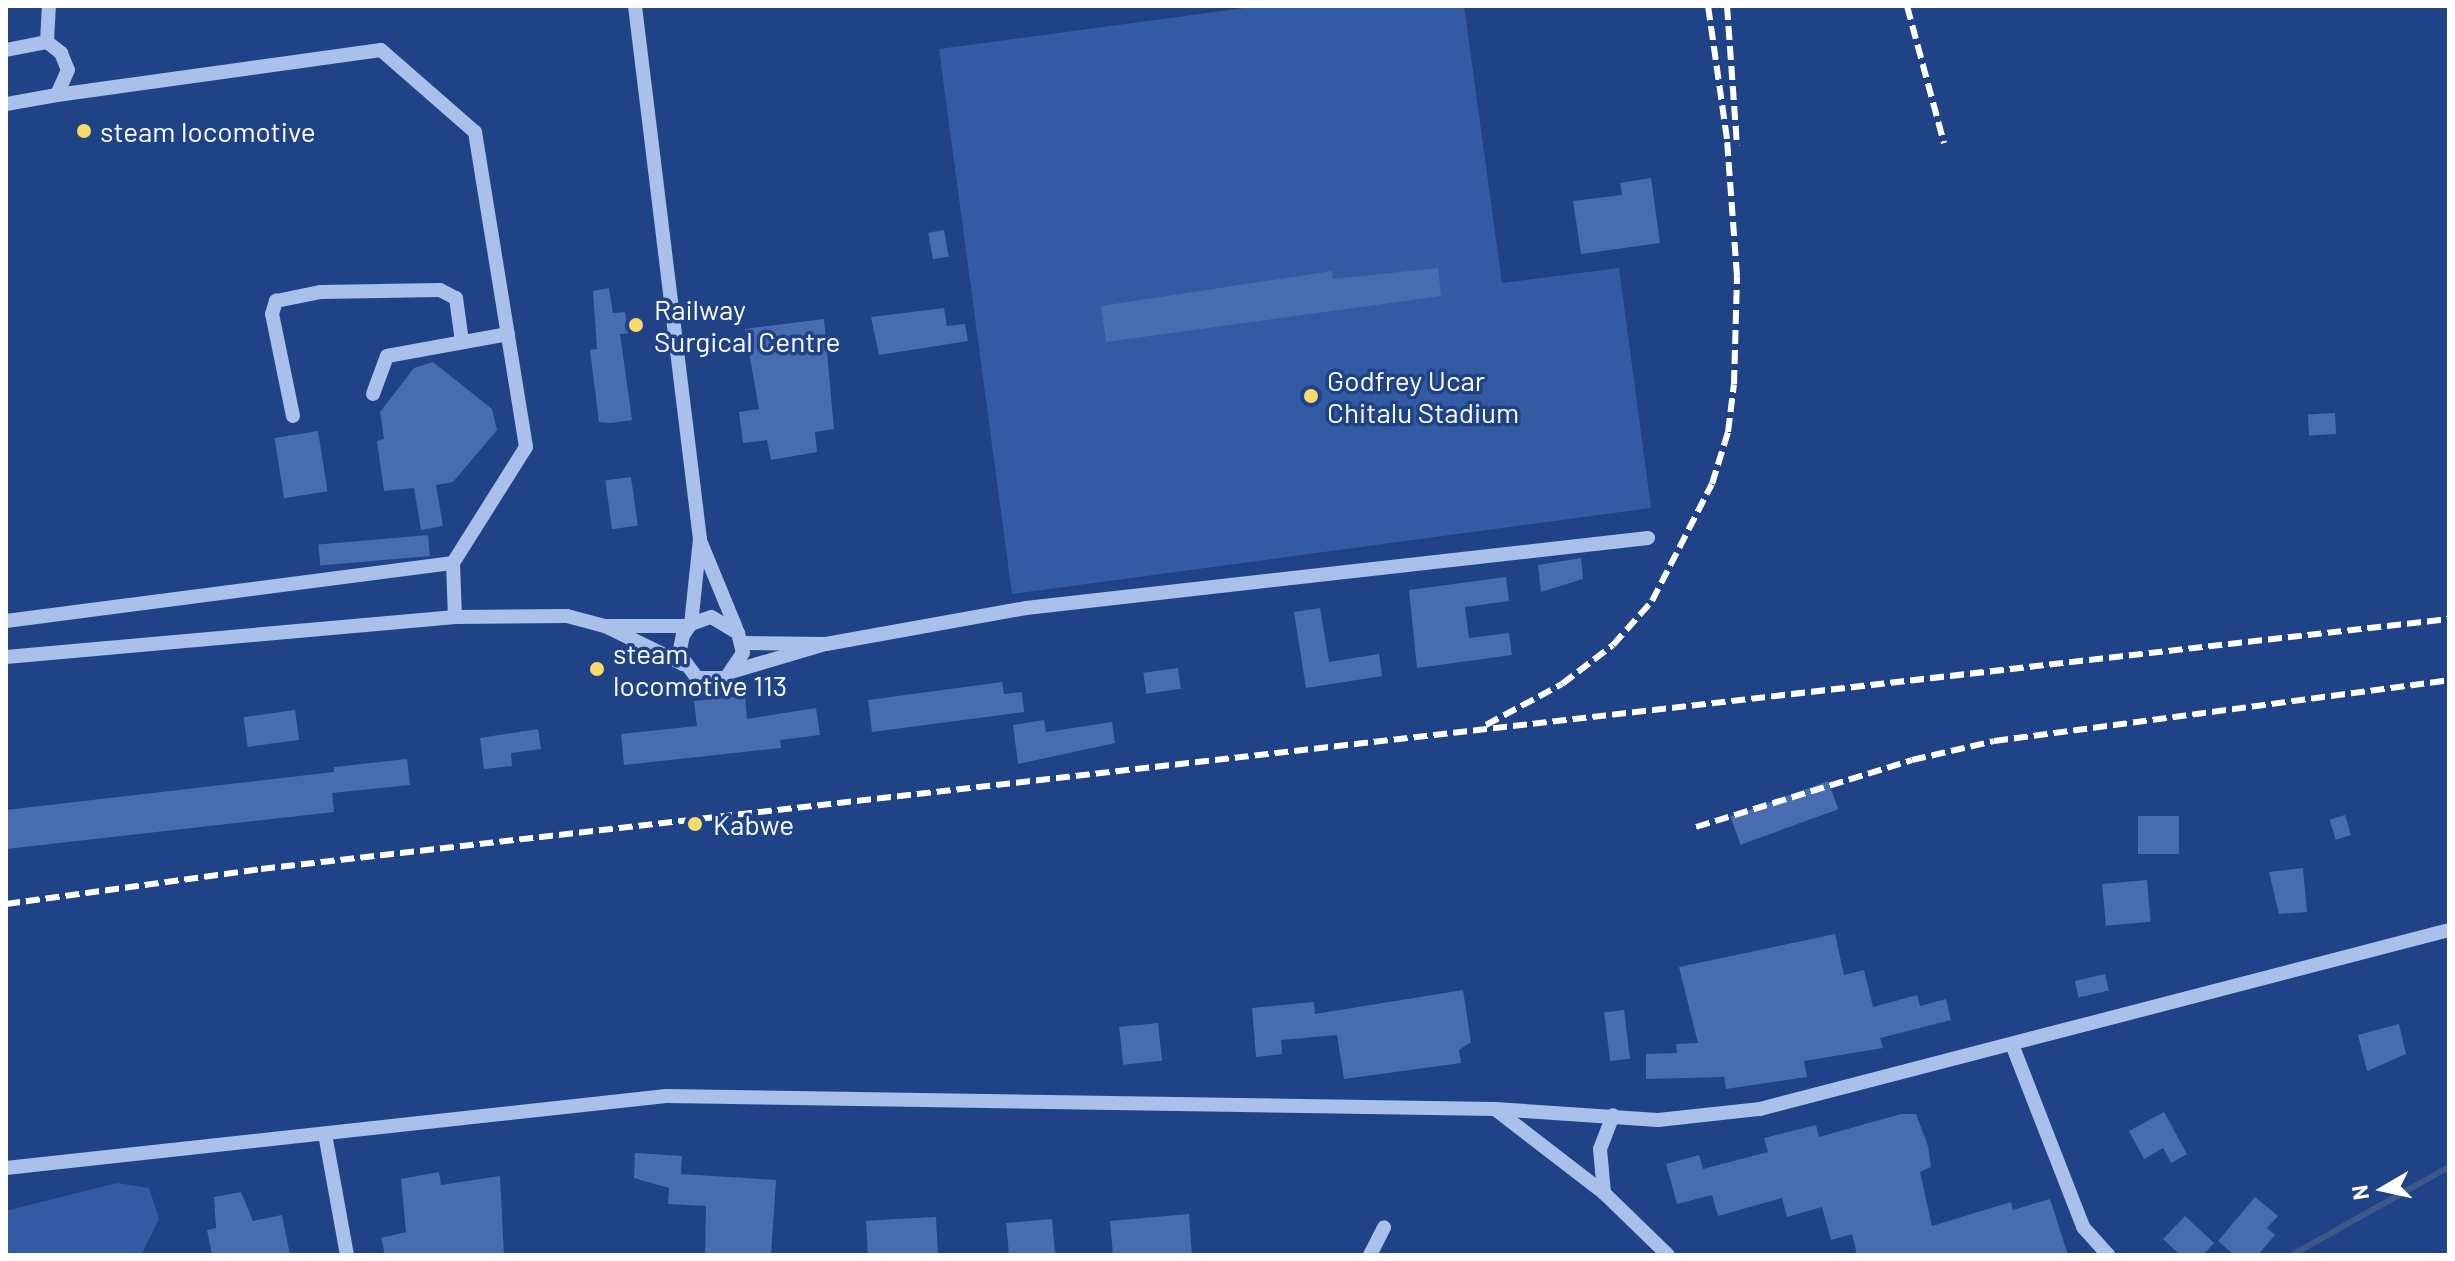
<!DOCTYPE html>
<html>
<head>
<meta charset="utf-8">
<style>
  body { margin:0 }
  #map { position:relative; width:2455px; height:1261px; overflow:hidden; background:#1f4386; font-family:Barlow,sans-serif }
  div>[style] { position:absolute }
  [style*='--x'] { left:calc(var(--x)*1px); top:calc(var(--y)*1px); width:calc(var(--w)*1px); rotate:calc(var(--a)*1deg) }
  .green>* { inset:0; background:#335ba4 }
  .stream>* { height:6px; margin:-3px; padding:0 3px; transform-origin:3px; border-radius:3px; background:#3e588a }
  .building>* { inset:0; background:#476caf; transform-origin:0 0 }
  .minor>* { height:14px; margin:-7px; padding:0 7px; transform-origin:7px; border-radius:7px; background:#a8c0ea }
  .rail>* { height:6px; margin-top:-3px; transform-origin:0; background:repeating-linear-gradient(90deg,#fff 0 14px,transparent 0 20px) }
  .dots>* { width:22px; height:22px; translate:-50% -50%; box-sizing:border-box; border:4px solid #1f4386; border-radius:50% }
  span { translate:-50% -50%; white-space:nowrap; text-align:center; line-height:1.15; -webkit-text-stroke:7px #1f4386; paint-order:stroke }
  .poi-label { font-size:28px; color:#fff }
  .left { translate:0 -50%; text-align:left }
  .frame { position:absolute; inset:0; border:8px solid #fff; pointer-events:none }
  .north { position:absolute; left:2343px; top:1149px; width:80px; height:80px; -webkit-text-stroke:6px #1f4386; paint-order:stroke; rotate:261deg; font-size:22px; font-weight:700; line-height:32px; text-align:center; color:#fff }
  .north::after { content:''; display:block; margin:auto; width:28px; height:36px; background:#fff; clip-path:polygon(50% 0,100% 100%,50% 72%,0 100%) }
</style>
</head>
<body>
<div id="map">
  <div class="green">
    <div style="clip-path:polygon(1259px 6px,1464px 6px,1502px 283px,1619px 268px,1651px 508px,1012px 594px,939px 49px)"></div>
    <div style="clip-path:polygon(117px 1183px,149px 1188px,159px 1219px,141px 1255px,6px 1255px,6px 1211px)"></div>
  </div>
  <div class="stream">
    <div style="--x:2292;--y:1255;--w:180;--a:-29.3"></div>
  </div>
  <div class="building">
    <div style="clip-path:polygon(1651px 178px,1660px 243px,1581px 254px,1573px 201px,1622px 195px,1620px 183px)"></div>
    <div style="left:944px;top:230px;width:27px;height:16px;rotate:80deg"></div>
    <div style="clip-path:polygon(1438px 268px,1441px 296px,1106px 342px,1101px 306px,1332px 271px,1333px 279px)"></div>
    <div style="clip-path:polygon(609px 288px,613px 313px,625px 312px,629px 333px,620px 334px,632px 420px,611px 423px,599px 422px,590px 350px,597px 349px,593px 291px)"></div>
    <div style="clip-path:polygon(944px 308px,947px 326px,965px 324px,968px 341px,879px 355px,871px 317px)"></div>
    <div style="clip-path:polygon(824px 319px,834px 429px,815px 432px,817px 452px,771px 460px,767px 440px,743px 443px,739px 412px,759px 409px,745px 329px)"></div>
    <div style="clip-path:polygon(433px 362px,492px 409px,497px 430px,453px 482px,436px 485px,443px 526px,421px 530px,414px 488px,384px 491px,377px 441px,384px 439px,380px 412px,414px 368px)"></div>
    <div style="left:2335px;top:413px;width:21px;height:27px;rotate:87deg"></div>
    <div style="left:318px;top:431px;width:61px;height:44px;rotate:81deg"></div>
    <div style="left:631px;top:477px;width:49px;height:26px;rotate:82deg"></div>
    <div style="left:428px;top:535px;width:21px;height:110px;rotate:85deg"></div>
    <div style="clip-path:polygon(1581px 558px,1583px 579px,1541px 592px,1538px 565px)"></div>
    <div style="clip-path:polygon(1506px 577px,1509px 601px,1465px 607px,1469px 638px,1509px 633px,1512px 655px,1417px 668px,1409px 590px)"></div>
    <div style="clip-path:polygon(1320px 608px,1329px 662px,1379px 654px,1382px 676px,1306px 688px,1294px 612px)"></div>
    <div style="left:1178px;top:668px;width:21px;height:35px;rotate:82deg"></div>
    <div style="clip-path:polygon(1002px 682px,1004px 694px,1022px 692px,1024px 712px,872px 732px,868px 700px)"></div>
    <div style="clip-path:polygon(745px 696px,747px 719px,816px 708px,820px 735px,780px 740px,781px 748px,624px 765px,621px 734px,697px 726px,694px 701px)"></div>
    <div style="left:295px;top:710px;width:30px;height:52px;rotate:82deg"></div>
    <div style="clip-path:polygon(1044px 720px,1046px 732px,1112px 722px,1115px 743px,1018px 764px,1013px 725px)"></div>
    <div style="clip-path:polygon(538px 729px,541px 749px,511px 753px,512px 766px,484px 769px,480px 738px)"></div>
    <div style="clip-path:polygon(407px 759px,410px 785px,332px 793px,334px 812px,6px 849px,6px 810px,334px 772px,334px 767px)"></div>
    <div style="left:1828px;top:781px;width:30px;height:104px;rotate:70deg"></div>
    <div style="left:2345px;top:815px;width:21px;height:16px;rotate:73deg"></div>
    <div style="left:2138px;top:816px;width:41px;height:38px"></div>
    <div style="clip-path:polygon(2303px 868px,2307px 912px,2279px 914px,2269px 872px)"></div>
    <div style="left:2147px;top:880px;width:42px;height:45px;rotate:85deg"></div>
    <div style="clip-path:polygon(1835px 934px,1844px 975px,1864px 970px,1873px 1007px,1917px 995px,1920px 1006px,1946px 999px,1951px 1020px,1880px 1038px,1883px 1048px,1804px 1061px,1807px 1077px,1726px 1089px,1724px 1077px,1646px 1079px,1646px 1054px,1677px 1053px,1676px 1044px,1698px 1043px,1679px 967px)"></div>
    <div style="left:2105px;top:974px;width:17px;height:31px;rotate:77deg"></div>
    <div style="clip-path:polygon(1463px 990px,1471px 1042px,1459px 1050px,1461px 1063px,1344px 1079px,1337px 1035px,1281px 1040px,1282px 1054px,1256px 1057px,1252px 1008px,1314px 1002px,1315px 1014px)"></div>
    <div style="left:1624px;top:1010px;width:49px;height:20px;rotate:83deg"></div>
    <div style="left:1158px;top:1023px;width:38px;height:39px;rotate:84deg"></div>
    <div style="clip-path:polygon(2399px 1024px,2406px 1054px,2367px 1071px,2358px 1035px)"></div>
    <div style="clip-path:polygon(2164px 1112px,2187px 1154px,2171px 1163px,2163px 1148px,2144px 1159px,2129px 1131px)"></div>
    <div style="clip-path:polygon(1901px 1114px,1916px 1114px,1928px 1146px,1931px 1167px,1920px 1172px,1932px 1226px,2011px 1202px,2013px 1210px,2050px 1199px,2068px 1255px,1857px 1255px,1852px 1234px,1831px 1240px,1822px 1207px,1787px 1217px,1782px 1198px,1718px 1216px,1712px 1195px,1677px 1204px,1666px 1164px,1699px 1155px,1703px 1169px,1768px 1152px,1764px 1138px,1816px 1125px,1819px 1137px)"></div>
    <div style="clip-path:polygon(635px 1153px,682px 1156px,681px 1174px,776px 1180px,771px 1255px,705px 1255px,706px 1206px,668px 1204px,669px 1188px,634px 1178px)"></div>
    <div style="clip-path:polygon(439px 1172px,441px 1185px,500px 1176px,504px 1255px,385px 1255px,381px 1238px,406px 1232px,401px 1179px)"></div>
    <div style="clip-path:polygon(241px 1192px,253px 1221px,282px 1215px,290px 1255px,212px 1255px,207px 1230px,216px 1228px,214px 1197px)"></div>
    <div style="clip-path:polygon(2255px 1197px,2278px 1216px,2267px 1228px,2275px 1235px,2258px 1255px,2234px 1255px,2218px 1241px)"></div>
    <div style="clip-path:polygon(1189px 1214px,1192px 1255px,1113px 1255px,1110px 1221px)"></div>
    <div style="clip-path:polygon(2185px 1216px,2214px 1243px,2203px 1255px,2180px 1255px,2163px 1239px)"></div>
    <div style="left:936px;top:1217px;width:38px;height:70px;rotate:87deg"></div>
    <div style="left:1052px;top:1219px;width:36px;height:46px;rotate:85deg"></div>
  </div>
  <div class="minor">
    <div style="--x:635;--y:6;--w:537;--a:83.05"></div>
    <div style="--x:700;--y:539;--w:85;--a:96"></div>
    <div style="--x:691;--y:624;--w:14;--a:126"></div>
    <div style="--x:683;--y:635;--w:19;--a:102"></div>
    <div style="--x:679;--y:654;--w:30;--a:53"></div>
    <div style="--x:697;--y:678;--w:29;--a:0"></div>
    <div style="--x:726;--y:678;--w:30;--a:-56"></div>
    <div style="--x:743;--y:653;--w:21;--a:-104"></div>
    <div style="--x:738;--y:633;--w:31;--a:-149"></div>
    <div style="--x:711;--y:617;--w:21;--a:161"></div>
    <div style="--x:47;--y:42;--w:36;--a:-87"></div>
    <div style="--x:6;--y:50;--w:42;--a:-11"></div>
    <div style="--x:47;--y:42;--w:18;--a:38"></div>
    <div style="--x:61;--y:53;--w:18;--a:68"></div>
    <div style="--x:68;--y:70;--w:27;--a:114"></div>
    <div style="--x:57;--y:95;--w:52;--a:170"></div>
    <div style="--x:57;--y:95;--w:327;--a:-7.9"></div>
    <div style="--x:381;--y:50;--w:125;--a:41.1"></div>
    <div style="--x:475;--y:132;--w:319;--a:80.8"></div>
    <div style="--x:526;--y:447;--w:137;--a:122.2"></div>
    <div style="--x:453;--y:563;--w:54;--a:87.9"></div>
    <div style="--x:373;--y:394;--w:40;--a:-69.8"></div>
    <div style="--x:387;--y:356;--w:123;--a:-10.3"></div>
    <div style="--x:293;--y:416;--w:104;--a:-101.6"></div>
    <div style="--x:272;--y:314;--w:14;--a:-73"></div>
    <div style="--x:276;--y:301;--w:46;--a:-11.3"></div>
    <div style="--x:321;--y:292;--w:119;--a:-1"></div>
    <div style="--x:440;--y:290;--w:18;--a:27"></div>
    <div style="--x:456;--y:298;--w:44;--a:82.2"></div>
    <div style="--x:701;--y:543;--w:92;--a:67.6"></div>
    <div style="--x:6;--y:621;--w:451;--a:-7.4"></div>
    <div style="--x:609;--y:626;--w:80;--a:0"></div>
    <div style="--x:826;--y:644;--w:203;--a:-10.2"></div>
    <div style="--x:1026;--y:608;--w:626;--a:-6.42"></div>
    <div style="--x:6;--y:657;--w:451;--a:-5.1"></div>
    <div style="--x:455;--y:617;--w:112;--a:-0.5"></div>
    <div style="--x:567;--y:616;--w:39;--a:15"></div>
    <div style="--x:605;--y:626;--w:87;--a:26"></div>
    <div style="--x:734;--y:671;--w:96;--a:-16.4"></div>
    <div style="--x:826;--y:644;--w:84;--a:-179.3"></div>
    <div style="--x:2013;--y:1047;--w:193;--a:68.7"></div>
    <div style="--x:2083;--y:1227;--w:38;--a:48"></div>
    <div style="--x:1495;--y:1109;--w:138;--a:37.6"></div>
    <div style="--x:1604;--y:1193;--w:89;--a:44.1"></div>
    <div style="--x:325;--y:1134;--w:123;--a:79.7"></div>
    <div style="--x:6;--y:1168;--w:664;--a:-6.23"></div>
    <div style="--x:666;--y:1096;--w:829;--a:0.9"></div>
    <div style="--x:1495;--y:1109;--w:163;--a:3.9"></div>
    <div style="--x:1658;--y:1120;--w:103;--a:-6.2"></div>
    <div style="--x:1760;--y:1109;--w:712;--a:-14.56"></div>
    <div style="--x:1604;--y:1193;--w:44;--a:-95.2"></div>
    <div style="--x:1600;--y:1149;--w:36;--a:-69"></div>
    <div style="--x:1370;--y:1255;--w:31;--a:-63"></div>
  </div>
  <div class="rail">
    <div style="--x:1727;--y:6;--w:140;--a:85.9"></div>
    <div style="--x:1907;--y:6;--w:142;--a:74.9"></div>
    <div style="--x:1486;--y:725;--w:86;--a:-28.3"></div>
    <div style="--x:1562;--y:684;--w:64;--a:-37.4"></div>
    <div style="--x:1613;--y:645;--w:59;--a:-48.4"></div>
    <div style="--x:1652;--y:601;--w:131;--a:-62.9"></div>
    <div style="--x:1712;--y:484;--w:54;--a:-72.9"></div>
    <div style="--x:1728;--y:432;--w:48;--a:-82.9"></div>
    <div style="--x:1734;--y:384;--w:108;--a:-88.4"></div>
    <div style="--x:1737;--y:276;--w:137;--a:-94.2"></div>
    <div style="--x:1727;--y:139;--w:134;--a:-98.1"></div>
    <div style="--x:1696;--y:827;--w:226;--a:-17.2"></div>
    <div style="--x:1912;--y:760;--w:84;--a:-13"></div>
    <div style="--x:1994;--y:741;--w:459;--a:-7.6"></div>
    <div style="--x:6;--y:904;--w:257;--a:-7.8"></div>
    <div style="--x:261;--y:869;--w:2202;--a:-6.52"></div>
  </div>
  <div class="dots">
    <div style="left:84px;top:131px;background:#f8db68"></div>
    <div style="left:636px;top:325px;background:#f8db68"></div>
    <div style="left:1311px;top:396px;background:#f8db68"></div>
    <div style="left:597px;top:669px;background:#f8db68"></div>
    <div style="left:695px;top:824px;background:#f8db68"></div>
  </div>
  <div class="poi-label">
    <span class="left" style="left:100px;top:131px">steam locomotive</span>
    <span class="left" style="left:654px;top:325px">Railway<br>Surgical Centre</span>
    <span class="left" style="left:1327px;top:396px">Godfrey Ucar<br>Chitalu Stadium</span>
    <span class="left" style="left:613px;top:669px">steam<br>locomotive 113</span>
    <span class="left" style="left:713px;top:824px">Kabwe</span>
  </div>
  <div class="frame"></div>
  <div class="north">N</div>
</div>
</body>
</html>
